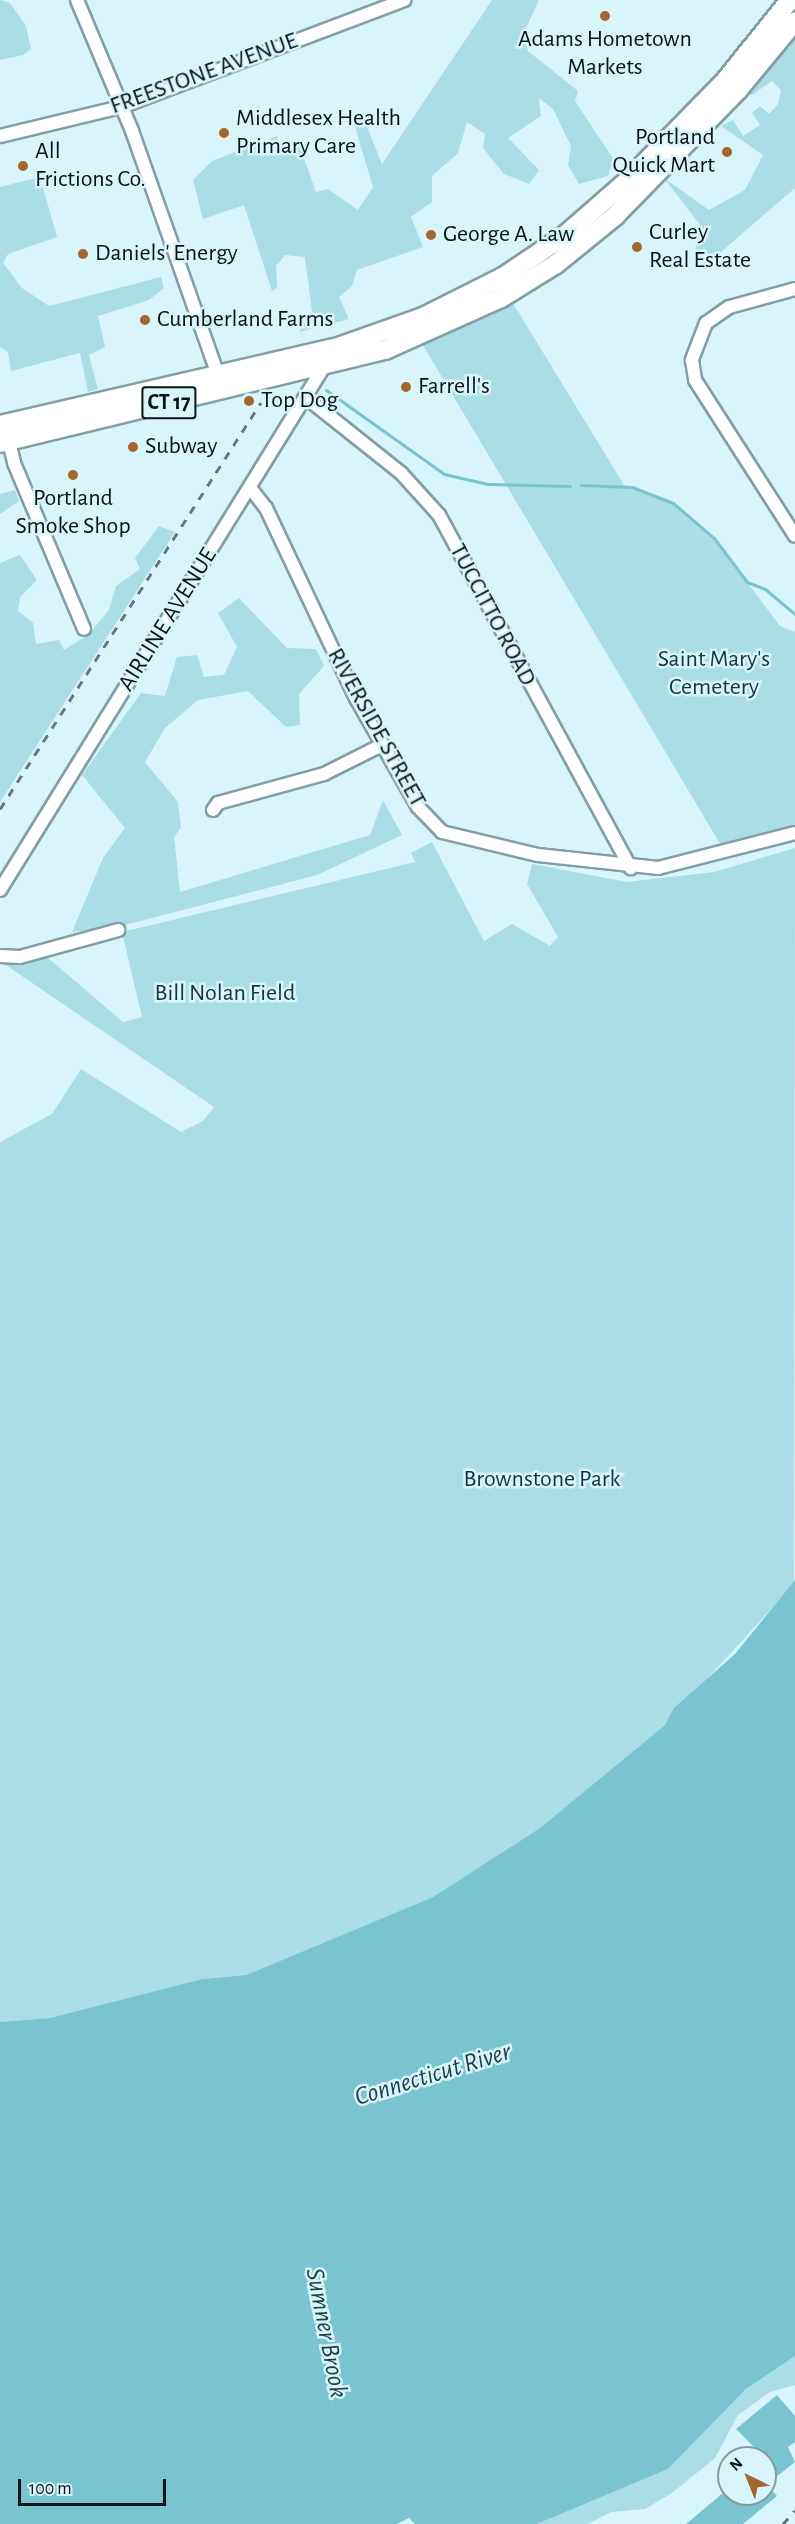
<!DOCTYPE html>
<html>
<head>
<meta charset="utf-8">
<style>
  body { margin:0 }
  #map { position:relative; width:795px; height:2524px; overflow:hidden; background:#d8f5fb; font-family:"Alegreya Sans",sans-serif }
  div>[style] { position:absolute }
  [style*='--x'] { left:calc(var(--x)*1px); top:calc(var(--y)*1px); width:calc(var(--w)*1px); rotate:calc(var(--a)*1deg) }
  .green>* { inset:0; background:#aadde6 }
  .water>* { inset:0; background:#7ac3d0 }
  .stream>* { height:3px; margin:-1.5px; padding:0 1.5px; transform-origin:1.5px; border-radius:1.5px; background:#7ac3d0 }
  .roads { filter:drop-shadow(2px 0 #839ea4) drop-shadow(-2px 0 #839ea4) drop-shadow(0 2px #839ea4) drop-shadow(0 -2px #839ea4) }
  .minor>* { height:12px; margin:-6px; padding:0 6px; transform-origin:6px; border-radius:6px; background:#fff }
  .highway>* { height:18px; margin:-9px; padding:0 9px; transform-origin:9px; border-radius:9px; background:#fff }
  .rail>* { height:3px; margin-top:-1.5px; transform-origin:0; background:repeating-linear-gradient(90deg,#64777a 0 8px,transparent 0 16px) }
  .dots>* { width:16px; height:16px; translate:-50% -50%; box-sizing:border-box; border:3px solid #d8f5fb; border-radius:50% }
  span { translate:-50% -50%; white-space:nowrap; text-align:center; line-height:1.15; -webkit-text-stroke:5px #d8f5fb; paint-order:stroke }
  .shield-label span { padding:2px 4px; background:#d8f5fb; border:2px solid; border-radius:4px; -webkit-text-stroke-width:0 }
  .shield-label { font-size:22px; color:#081314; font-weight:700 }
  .poi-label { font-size:24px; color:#081314 }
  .left { translate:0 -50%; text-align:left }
  .right { translate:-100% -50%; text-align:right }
  .street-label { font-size:24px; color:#081314 }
  .park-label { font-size:24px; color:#12363c }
  .water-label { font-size:26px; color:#1a3e44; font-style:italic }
  .north { position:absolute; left:717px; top:2446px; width:60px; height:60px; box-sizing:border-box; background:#d8f5fb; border:2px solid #859b9f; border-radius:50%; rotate:317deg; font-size:16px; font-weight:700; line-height:24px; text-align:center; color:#081314 }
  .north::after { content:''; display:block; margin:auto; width:21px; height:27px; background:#a4662c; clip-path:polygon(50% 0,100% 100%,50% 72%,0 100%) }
  .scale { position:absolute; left:18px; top:2479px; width:148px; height:27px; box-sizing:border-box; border:3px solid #081314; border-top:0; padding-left:8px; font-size:18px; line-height:21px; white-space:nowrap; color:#081314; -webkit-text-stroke:4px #d8f5fb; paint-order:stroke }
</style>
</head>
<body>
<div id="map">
  <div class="green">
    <div style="clip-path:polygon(0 0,10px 3px,26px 26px,31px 49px,23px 55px,0 60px)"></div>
    <div style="clip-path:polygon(492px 0,539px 0,526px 28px,528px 51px,578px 91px,575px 101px,614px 160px,608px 176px,579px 184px,568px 165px,571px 146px,553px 109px,539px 98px,541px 116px,508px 138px,539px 170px,529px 184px,504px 174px,483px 148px,485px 134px,467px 122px,458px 153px,432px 176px,432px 202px,411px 217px,423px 247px,357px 270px,352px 286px,339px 297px,349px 319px,299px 332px,312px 311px,305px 257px,285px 255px,276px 266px,277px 288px,272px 291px,244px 205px,203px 219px,193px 180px,212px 161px,277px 136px,282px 154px,300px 147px,316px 192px,328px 189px,358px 210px,373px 187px,353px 120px,363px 117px,382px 164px)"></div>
    <div style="clip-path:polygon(795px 32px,795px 188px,705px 266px,695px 251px,701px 226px,664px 178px,709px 210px,745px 190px,763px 155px,721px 126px,733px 120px,743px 136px,760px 125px,752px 113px,760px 106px,769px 114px,778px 104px,781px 90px,772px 81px,752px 95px,745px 93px)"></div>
    <div style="clip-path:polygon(40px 177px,57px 237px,8px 254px,3px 263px,22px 288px,49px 306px,161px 277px,164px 288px,149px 300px,98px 316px,105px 347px,89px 355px,98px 389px,88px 392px,80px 353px,11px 371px,8px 352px,0 347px,0 187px)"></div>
    <div style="clip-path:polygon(511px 300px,624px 485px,673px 503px,714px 538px,780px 626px,795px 632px,795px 825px,722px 847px,424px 347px,424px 341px)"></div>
    <div style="clip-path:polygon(15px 490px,19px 501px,0 514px,0 494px)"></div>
    <div style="clip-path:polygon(159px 526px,175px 532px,0 802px,0 563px,20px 555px,37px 580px,20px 597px,18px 611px,33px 623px,36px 644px,59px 640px,64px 650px,89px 634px,109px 610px,116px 586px,140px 569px,135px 558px)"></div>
    <div style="clip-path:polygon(239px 598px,287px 648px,316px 649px,324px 666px,299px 694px,300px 725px,286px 727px,248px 691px,198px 700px,165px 728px,145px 762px,178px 802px,181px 827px,174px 837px,180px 892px,370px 835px,383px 800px,402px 835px,317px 875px,125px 925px,72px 932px,103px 858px,125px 828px,82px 775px,141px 693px,165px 696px,177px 657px,197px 655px,204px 677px,224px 675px,237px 647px,218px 613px)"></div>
    <div style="clip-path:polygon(432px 842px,484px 941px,512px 924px,550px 946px,558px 937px,527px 884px,532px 864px,627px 882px,714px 872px,795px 848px,794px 1584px,665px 1725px,540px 1828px,433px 1897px,246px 1975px,202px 1979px,50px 2018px,0 2022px,0 1142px,52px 1114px,81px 1069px,181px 1132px,203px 1121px,214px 1107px,0 961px,40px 951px,123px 1022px,142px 1017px,122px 932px,415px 862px,411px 853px)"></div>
    <div style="clip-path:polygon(795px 2356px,795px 2385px,770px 2392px,738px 2415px,715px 2458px,672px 2493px,645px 2509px,611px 2512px,588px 2524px,537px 2524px,668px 2469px,746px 2389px)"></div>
  </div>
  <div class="water">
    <div style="clip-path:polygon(795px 1580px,795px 2356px,746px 2389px,668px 2469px,537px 2524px,415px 2524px,409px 2518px,397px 2524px,0 2524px,0 2022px,50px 2018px,202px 1979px,246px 1975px,433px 1897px,540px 1828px,665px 1725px,674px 1708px,735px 1654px)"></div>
    <div style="clip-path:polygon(777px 2395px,795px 2416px,795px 2442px,788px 2447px,795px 2462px,767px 2484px,777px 2496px,743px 2524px,686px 2524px,729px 2488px,729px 2494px,765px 2494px,765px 2458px,736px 2429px)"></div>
  </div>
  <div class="stream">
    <div style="--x:326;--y:390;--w:145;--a:35.4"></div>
    <div style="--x:444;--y:474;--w:45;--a:12.8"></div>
    <div style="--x:488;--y:484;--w:82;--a:1.4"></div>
    <div style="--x:581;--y:485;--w:51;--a:2.2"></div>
    <div style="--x:632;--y:487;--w:44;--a:21.3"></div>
    <div style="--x:673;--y:503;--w:54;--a:40.5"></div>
    <div style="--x:714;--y:538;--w:55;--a:53.1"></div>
    <div style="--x:747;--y:582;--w:19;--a:21"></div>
    <div style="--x:765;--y:589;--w:39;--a:40"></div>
  </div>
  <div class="roads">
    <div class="minor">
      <div style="--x:77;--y:0;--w:142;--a:67.2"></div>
      <div style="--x:132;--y:131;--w:265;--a:70.6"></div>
      <div style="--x:0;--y:136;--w:124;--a:-13.5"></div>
      <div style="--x:121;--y:107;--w:303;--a:-20.7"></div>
      <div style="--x:795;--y:289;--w:68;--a:164.7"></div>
      <div style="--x:729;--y:307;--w:28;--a:145"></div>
      <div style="--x:706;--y:323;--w:40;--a:111"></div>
      <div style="--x:692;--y:360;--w:20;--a:81"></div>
      <div style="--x:695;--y:380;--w:185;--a:57.3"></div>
      <div style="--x:308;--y:399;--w:119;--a:38.5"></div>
      <div style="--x:401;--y:473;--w:57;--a:47.9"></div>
      <div style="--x:439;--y:515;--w:402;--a:61.5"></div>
      <div style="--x:7;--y:434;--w:30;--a:76"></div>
      <div style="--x:14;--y:463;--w:180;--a:67.1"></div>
      <div style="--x:251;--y:489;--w:24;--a:52"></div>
      <div style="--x:266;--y:508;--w:210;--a:64.7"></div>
      <div style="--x:356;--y:698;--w:125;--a:60.4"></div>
      <div style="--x:418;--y:807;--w:35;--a:46"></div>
      <div style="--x:442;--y:832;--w:99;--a:13.5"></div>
      <div style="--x:538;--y:855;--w:121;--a:6.2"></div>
      <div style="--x:658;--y:868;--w:141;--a:-14.3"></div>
      <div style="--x:213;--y:810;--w:9;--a:-54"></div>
      <div style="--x:218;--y:803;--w:110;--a:-15.3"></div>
      <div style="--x:324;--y:774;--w:65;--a:-26.6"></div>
      <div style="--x:0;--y:890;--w:623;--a:-58.25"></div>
      <div style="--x:0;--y:956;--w:20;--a:3"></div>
      <div style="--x:20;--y:957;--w:102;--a:-15.4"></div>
    </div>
    <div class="highway">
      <div style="--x:0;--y:425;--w:350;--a:-13"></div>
      <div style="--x:341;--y:346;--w:87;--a:-19.5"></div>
      <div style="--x:423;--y:317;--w:89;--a:-26.6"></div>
      <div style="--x:503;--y:277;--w:73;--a:-33.9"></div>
      <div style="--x:564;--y:236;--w:84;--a:-41.1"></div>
      <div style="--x:627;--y:181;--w:140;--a:-45.6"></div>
      <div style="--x:725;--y:81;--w:104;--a:-51.3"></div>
      <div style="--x:0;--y:443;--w:396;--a:-13.6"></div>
      <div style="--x:385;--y:350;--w:127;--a:-24.1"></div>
      <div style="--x:501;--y:298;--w:65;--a:-31.7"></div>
      <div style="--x:556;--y:264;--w:76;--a:-39.1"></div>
      <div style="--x:615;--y:216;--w:176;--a:-45.7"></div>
      <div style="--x:738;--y:90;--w:89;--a:-50.4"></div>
    </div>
  </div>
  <div class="rail">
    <div style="--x:0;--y:809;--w:483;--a:-57.3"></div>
    <div style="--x:783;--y:2524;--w:18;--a:-49"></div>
  </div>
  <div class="dots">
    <div style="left:605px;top:16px;background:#a4662c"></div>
    <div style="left:224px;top:133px;background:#a4662c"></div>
    <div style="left:727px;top:152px;background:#a4662c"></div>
    <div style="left:23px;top:166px;background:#a4662c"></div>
    <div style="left:431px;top:235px;background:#a4662c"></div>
    <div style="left:637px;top:247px;background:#a4662c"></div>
    <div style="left:83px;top:254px;background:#a4662c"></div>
    <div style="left:145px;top:320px;background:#a4662c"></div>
    <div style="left:406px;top:387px;background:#a4662c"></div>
    <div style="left:249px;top:401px;background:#a4662c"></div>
    <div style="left:133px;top:447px;background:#a4662c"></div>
    <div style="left:73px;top:475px;background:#a4662c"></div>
  </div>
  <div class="shield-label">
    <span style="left:169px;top:403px">CT 17</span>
  </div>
  <div class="poi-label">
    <span style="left:605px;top:54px">Adams Hometown<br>Markets</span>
    <span class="left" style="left:236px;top:133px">Middlesex Health<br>Primary Care</span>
    <span class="right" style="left:715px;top:152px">Portland<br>Quick Mart</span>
    <span class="left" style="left:35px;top:166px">All<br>Frictions Co.</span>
    <span class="left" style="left:649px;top:247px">Curley<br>Real Estate</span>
    <span class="left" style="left:443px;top:235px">George A. Law</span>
    <span class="left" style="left:95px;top:254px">Daniels' Energy</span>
    <span class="left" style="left:157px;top:320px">Cumberland Farms</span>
    <span class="left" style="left:418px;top:387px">Farrell's</span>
    <span class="left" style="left:261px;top:401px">Top Dog</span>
    <span class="left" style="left:145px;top:447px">Subway</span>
    <span style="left:73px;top:513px">Portland<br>Smoke Shop</span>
  </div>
  <div class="street-label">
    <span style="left:204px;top:74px;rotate:-20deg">FREESTONE AVENUE</span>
    <span style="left:492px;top:615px;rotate:62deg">TUCCITTO ROAD</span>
    <span style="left:168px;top:620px;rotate:-58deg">AIRLINE AVENUE</span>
    <span style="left:376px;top:728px;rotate:61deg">RIVERSIDE STREET</span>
  </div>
  <div class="park-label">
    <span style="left:714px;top:674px">Saint Mary's<br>Cemetery</span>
    <span style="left:225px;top:994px">Bill Nolan Field</span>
    <span style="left:542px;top:1480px">Brownstone Park</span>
  </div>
  <div class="water-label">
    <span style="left:433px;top:2075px;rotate:-17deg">Connecticut River</span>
    <span style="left:326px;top:2333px;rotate:79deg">Sumner Brook</span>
  </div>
  <div class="north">N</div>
  <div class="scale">100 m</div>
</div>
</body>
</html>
